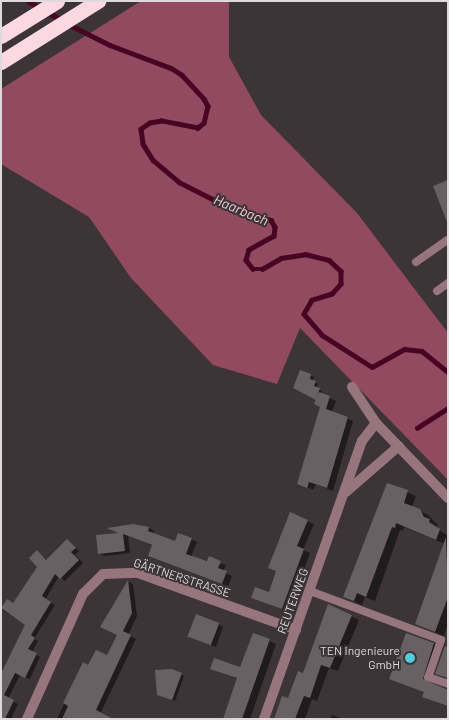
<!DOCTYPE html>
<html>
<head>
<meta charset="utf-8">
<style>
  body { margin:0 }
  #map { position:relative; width:449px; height:720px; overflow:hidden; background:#3c3436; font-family:Barlow,sans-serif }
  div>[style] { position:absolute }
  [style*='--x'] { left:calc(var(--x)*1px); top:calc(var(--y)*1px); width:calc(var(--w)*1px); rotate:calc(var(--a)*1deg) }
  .forest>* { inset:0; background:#924a61 }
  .shadow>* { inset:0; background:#0007 }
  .stream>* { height:4.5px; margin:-2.25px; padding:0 2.25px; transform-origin:2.25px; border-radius:2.25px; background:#480523 }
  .building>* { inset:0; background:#686062; transform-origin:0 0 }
  .service>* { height:8px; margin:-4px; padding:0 4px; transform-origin:4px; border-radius:4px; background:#97757e }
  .minor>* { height:10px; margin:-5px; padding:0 5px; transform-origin:5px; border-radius:5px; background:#97757e }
  .motorway>* { height:15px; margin:-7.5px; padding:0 7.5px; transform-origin:7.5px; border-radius:7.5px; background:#fcd9e2 }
  .dots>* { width:14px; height:14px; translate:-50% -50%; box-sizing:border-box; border:2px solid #3c3436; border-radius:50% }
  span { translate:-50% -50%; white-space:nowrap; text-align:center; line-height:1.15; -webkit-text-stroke:4px #3c3436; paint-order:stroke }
  .street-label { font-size:12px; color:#ded9db }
  .poi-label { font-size:12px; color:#ded9db }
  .right { translate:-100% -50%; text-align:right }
  .water-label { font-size:14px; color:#f4c8d3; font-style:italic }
  .frame { position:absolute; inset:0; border:2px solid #ded9db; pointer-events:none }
</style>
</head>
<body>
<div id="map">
  <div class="forest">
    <div style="clip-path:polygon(141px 1px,229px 1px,229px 57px,261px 115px,357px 213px,448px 333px,448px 480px,300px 328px,277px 384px,213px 365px,131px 278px,89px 217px,1px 164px,1px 89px)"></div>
  </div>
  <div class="shadow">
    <div style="clip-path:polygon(301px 372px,314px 377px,312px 381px,318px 384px,316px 388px,322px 391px,321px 394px,336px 401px,332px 412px,353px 421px,333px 491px,316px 484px,313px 490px,303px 485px,321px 407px)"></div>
    <div style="clip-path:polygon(388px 484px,416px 496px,412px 507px,428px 515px,438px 525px,436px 528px,447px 535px,448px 624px,444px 636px,416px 624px,445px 544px,404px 527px,403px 531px,400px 530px,375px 601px,365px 597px,362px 605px,344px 597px)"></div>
    <div style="clip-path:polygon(307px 521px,314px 524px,303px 550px,310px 553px,289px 612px,253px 597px,269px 594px)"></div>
    <div style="clip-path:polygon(133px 525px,149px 528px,154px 531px,153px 534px,176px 543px,191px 539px,197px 542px,191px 557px,226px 565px,223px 572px,232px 576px,228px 586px,155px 559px,150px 556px,153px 546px,128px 536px,130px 553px,105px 556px,99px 553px)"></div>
    <div style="clip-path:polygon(67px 541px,79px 551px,75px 555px,83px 563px,65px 581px,59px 576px,45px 600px,55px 605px,34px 639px,38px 641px,32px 652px,40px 657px,30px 679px,20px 675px,8px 699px,18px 704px,11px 719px,1px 719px,1px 672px,26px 625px,2px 610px,7px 601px,13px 605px,39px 566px,37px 552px,47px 560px)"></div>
    <div style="clip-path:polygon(129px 582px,133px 584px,137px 616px,128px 635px,136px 639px,101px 712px,96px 719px,57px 719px,83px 664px,89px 667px,107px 657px,118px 635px,102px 627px)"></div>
    <div style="clip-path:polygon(328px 605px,359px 620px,338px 671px,329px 668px,317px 701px,312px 699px,305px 719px,276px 719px,304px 674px)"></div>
    <div style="clip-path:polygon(218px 624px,223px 627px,216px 647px,190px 637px)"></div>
    <div style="clip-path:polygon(254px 634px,276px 644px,250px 719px,225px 719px,238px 679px,212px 668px,241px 669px)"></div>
    <div style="clip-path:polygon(433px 644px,441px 649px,430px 683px,448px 691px,448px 706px,424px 696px,425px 692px,391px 678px)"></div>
    <div style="clip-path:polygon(181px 674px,184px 676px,175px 701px,162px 696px)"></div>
    <div style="clip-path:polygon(332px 715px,343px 719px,330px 719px)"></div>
  </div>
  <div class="stream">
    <div style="--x:28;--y:1;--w:14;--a:30"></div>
    <div style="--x:47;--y:12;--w:17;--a:28"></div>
    <div style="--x:68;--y:24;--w:47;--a:26.6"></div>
    <div style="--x:110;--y:45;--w:65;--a:20.7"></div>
    <div style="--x:171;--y:68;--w:13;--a:32"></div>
    <div style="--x:182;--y:75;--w:33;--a:47"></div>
    <div style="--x:204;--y:99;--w:8;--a:60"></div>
    <div style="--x:208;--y:106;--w:17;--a:103"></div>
    <div style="--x:204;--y:123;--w:8;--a:140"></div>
    <div style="--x:198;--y:128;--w:37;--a:-169"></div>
    <div style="--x:162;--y:121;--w:12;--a:171"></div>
    <div style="--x:150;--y:123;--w:11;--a:146"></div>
    <div style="--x:141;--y:129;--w:15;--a:82"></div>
    <div style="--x:143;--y:144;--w:19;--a:58"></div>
    <div style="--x:153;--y:160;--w:34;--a:40"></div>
    <div style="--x:179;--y:182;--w:57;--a:27"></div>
    <div style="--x:230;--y:208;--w:43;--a:16.3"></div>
    <div style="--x:271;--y:220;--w:8;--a:60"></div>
    <div style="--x:275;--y:227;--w:9;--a:96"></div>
    <div style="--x:274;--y:236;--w:29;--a:151"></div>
    <div style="--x:249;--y:250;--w:10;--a:107"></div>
    <div style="--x:246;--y:260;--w:11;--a:52"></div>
    <div style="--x:253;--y:269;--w:9;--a:0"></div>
    <div style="--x:262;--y:269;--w:22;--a:-30"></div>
    <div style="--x:281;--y:258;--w:24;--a:-9"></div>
    <div style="--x:305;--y:254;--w:25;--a:14"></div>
    <div style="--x:329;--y:260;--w:16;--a:43"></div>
    <div style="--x:341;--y:271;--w:13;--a:90"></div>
    <div style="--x:341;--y:284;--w:13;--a:132"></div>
    <div style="--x:332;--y:294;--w:21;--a:163"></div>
    <div style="--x:312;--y:300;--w:16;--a:120"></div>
    <div style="--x:304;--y:314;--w:28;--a:49"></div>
    <div style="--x:322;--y:335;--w:59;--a:32.6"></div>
    <div style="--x:372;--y:367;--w:37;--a:-29"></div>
    <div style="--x:404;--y:349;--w:18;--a:6"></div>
    <div style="--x:422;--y:351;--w:33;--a:39"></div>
    <div style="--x:417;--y:428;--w:37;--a:-33"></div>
  </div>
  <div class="building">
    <div style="clip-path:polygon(448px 180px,448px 221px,447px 222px,433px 186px)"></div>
    <div style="clip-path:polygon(300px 370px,311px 374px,310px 379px,316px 381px,314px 386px,320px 388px,316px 400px,293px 388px)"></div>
    <div style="clip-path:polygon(319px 392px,330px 396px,326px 409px,348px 417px,327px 488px,309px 482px,307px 488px,297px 484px,320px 407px,314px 404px)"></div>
    <div style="clip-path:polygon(387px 483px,408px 490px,404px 503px,420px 509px,424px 517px,430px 519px,429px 522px,440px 529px,436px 540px,396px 523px,395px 528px,392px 527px,366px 597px,357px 593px,354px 601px,343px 597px)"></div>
    <div style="clip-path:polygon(290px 512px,308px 520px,297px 546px,304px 549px,282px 609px,251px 598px,255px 587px,269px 592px,276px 571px,268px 568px)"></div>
    <div style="clip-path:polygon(133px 524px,149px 527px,148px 531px,175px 541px,178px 533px,192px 538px,186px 554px,207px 561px,209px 556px,221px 561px,218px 568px,227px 571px,222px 584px,148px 556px,152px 545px,123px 534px,125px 551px,98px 554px,96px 535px,118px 533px,107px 528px)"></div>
    <div style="clip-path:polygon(446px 537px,448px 597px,435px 632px,415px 624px)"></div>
    <div style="clip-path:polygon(67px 539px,76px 548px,71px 552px,79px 560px,60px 579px,55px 574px,42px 596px,51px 602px,31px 635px,35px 638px,28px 649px,37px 653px,25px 678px,15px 673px,4px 695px,14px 700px,5px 719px,1px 719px,1px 673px,25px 625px,1px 608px,7px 599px,13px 603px,37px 567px,29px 558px,37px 550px,46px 560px)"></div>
    <div style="clip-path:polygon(128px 580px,132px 613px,123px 631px,131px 635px,96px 710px,113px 719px,62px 719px,68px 706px,63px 703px,83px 662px,88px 665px,96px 650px,107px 655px,117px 635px,100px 627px)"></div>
    <div style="clip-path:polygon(328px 604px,352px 615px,330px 668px,321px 665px,310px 698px,304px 696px,295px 719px,274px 719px,282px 696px,288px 698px,298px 671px,303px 673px)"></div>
    <div style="left:196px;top:614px;width:25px;height:24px;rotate:21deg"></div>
    <div style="clip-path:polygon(253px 633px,270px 639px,242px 719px,223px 719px,237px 678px,210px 669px,214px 658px,240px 667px)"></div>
    <div style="clip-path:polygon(406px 633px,434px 643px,423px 679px,448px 690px,448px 706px,422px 697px,424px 692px,389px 679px)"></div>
    <div style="clip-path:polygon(445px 646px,448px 648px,448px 678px,435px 674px)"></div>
    <div style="clip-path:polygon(172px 669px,182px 673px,172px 700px,157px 695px,155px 670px)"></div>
  </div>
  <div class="service">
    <div style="--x:416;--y:262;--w:39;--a:-35"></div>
    <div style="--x:437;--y:291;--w:14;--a:-36"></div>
    <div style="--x:310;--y:591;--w:140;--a:20.5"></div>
    <div style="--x:441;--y:640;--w:39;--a:109"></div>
    <div style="--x:428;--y:677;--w:21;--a:19"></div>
  </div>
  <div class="minor">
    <div style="--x:352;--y:387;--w:43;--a:56.3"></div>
    <div style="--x:376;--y:423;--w:104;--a:46.2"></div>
    <div style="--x:346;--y:492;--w:70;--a:-41"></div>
    <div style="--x:27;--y:719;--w:137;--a:-65.9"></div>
    <div style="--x:83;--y:594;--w:28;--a:-45"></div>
    <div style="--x:103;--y:574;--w:35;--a:-2"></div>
    <div style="--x:138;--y:573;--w:168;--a:19.8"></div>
    <div style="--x:264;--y:719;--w:295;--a:-70.6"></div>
    <div style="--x:362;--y:441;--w:23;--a:-52"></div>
  </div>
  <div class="motorway">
    <div style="--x:1;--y:36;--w:66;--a:-32"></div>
    <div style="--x:1;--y:62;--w:115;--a:-32.2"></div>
  </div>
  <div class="dots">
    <div style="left:410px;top:658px;background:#54cade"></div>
  </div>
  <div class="street-label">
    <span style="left:182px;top:578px;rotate:18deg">GÄRTNERSTRASSE</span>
    <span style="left:293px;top:601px;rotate:-70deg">REUTERWEG</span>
  </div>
  <div class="poi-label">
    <span class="right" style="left:400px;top:658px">TEN Ingenieure<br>GmbH</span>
  </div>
  <div class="water-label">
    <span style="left:241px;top:210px;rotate:23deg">Haarbach</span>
  </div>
  <div class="frame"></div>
</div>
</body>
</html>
